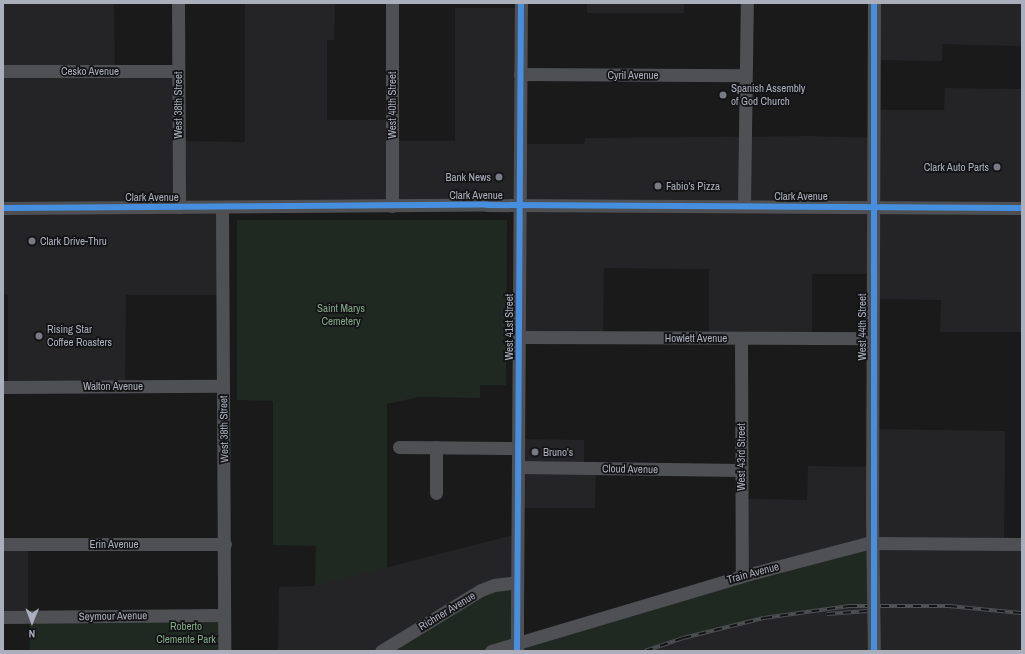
<!DOCTYPE html>
<html>
<head>
<meta charset="utf-8">
<style>
  body { margin:0 }
  #map { position:relative; width:1025px; height:654px; overflow:hidden; background:#1a1a1b; font-family:"Archivo Narrow",sans-serif }
  div>[style] { position:absolute }
  [style*='--x'] { left:calc(var(--x)*1px); top:calc(var(--y)*1px); width:calc(var(--w)*1px); rotate:calc(var(--a)*1deg) }
  .built>* { inset:0; background:#242427; transform-origin:0 0 }
  .green>* { inset:0; background:#202822; transform-origin:0 0 }
  .minor>* { height:13px; margin:-6.5px; padding:0 6.5px; transform-origin:6.5px; border-radius:6.5px; background:#4e5054 }
  .rail>* { height:4px; margin-top:-2px; transform-origin:0; background:repeating-linear-gradient(90deg,#141417 0 8px,#4e5053 0 16px); box-sizing:border-box; border-block:1px solid #4e5053 }
  .minor-bridge>* { height:13px; margin:-6.5px; padding:0 6.5px; transform-origin:6.5px; border-radius:6.5px; background:#4e5054 }
  .cycleway>* { height:6px; margin:-3px; padding:0 3px; transform-origin:3px; border-radius:3px; background:#468fdf }
  .dots>* { width:11px; height:11px; translate:-50% -50%; box-sizing:border-box; border:2px solid #141417; border-radius:50% }
  span { translate:-50% -50%; white-space:nowrap; text-align:center; line-height:1.15; -webkit-text-stroke:3.5px #141417; paint-order:stroke }
  .street-label { font-size:11px; color:#abafbc }
  .poi-label { font-size:11px; color:#abafbc }
  .left { translate:0 -50%; text-align:left }
  .right { translate:-100% -50%; text-align:right }
  .park-label { font-size:11px; color:#82a786 }
  .frame { position:absolute; inset:0; border:4px solid #abafbc; pointer-events:none }
  .north { position:absolute; left:12px; top:602px; width:40px; height:40px; -webkit-text-stroke:3px #141417; paint-order:stroke; rotate:181deg; font-size:11px; font-weight:700; line-height:16px; text-align:center; color:#abafbc }
  .north::after { content:''; display:block; margin:auto; width:14px; height:18px; background:#abafbc; clip-path:polygon(50% 0,100% 100%,50% 72%,0 100%) }
</style>
</head>
<body>
<div id="map">
  <div class="built">
    <div style="clip-path:polygon(3px 3px,114px 3px,115px 71px,178px 71px,179px 141px,245px 142px,245px 3px,335px 3px,334px 40px,327px 40px,327px 120px,392px 120px,392px 141px,455px 141px,455px 8px,521px 8px,520px 144px,584px 144px,585px 138px,809px 136px,874px 138px,874px 110px,944px 110px,945px 88px,1022px 89px,1022px 332px,940px 332px,941px 300px,872px 299px,872px 274px,812px 274px,812px 338px,709px 338px,709px 269px,604px 268px,603px 337px,519px 337px,519px 206px,222px 207px,223px 295px,126px 295px,125px 386px,8px 387px,8px 294px,3px 294px)"></div>
    <div style="left:587px;top:3px;width:97px;height:10px"></div>
    <div style="clip-path:polygon(880px 3px,1022px 3px,1022px 46px,942px 44px,942px 61px,880px 60px)"></div>
    <div style="clip-path:polygon(872px 429px,1005px 431px,1004px 544px,1022px 544px,1022px 651px,645px 651px,683px 638px,764px 618px,807px 611px,874px 606px,742px 576px,742px 499px,807px 500px,808px 466px,872px 467px)"></div>
    <div style="clip-path:polygon(518px 439px,584px 440px,584px 468px,596px 468px,595px 508px,518px 508px)"></div>
    <div style="clip-path:polygon(517px 534px,517px 582px,381px 651px,278px 651px,279px 587px,315px 586px)"></div>
    <div style="left:3px;top:544px;width:25px;height:73px"></div>
  </div>
  <div class="green">
    <div style="clip-path:polygon(237px 220px,507px 220px,506px 385px,480px 385px,480px 398px,419px 397px,387px 404px,387px 568px,315px 586px,316px 546px,273px 545px,273px 401px,237px 400px)"></div>
    <div style="clip-path:polygon(868px 543px,874px 606px,807px 611px,764px 618px,683px 638px,645px 651px,381px 651px,477px 593px,517px 582px,517px 643px)"></div>
    <div style="left:223px;top:615px;width:36px;height:194px;rotate:88deg"></div>
  </div>
  <div class="minor">
    <div style="--x:178;--y:3;--w:204;--a:89.7"></div>
    <div style="--x:392;--y:3;--w:203;--a:90"></div>
    <div style="--x:3;--y:71;--w:175;--a:0"></div>
    <div style="--x:520;--y:74;--w:225;--a:0.3"></div>
    <div style="--x:744;--y:206;--w:203;--a:-89.2"></div>
    <div style="--x:222;--y:207;--w:444;--a:89.7"></div>
    <div style="--x:3;--y:208;--w:484;--a:-0.4"></div>
    <div style="--x:487;--y:205;--w:535;--a:0.32"></div>
    <div style="--x:519;--y:337;--w:353;--a:0.2"></div>
    <div style="--x:741;--y:338;--w:238;--a:89.8"></div>
    <div style="--x:3;--y:387;--w:220;--a:-0.3"></div>
    <div style="--x:399;--y:447;--w:119;--a:0.5"></div>
    <div style="--x:436;--y:447;--w:46;--a:90"></div>
    <div style="--x:518;--y:467;--w:223;--a:0.8"></div>
    <div style="--x:872;--y:516;--w:513;--a:-89.78"></div>
    <div style="--x:3;--y:544;--w:222;--a:0"></div>
    <div style="--x:517;--y:615;--w:612;--a:-89.63"></div>
    <div style="--x:3;--y:617;--w:220;--a:-0.5"></div>
    <div style="--x:381;--y:651;--w:117;--a:-31.4"></div>
    <div style="--x:481;--y:590;--w:14;--a:-21"></div>
    <div style="--x:494;--y:585;--w:23;--a:-7"></div>
    <div style="--x:491;--y:651;--w:262;--a:-16.6"></div>
    <div style="--x:742;--y:576;--w:130;--a:-14.7"></div>
    <div style="--x:868;--y:543;--w:154;--a:0.4"></div>
  </div>
  <div class="rail">
    <div style="--x:827;--y:614;--w:40;--a:-4.3"></div>
    <div style="--x:645;--y:651;--w:40;--a:-18.9"></div>
    <div style="--x:683;--y:638;--w:83;--a:-13.9"></div>
    <div style="--x:764;--y:618;--w:86;--a:-8"></div>
    <div style="--x:849;--y:606;--w:100;--a:0"></div>
    <div style="--x:949;--y:606;--w:73;--a:5.5"></div>
  </div>
  <div class="minor-bridge">
    <div style="--x:872;--y:516;--w:135;--a:89.2"></div>
    <div style="--x:517;--y:651;--w:36;--a:-90"></div>
  </div>
  <div class="cycleway">
    <div style="--x:3;--y:208;--w:484;--a:-0.4"></div>
    <div style="--x:487;--y:205;--w:535;--a:0.32"></div>
    <div style="--x:517;--y:651;--w:648;--a:-89.65"></div>
    <div style="--x:874;--y:651;--w:648;--a:-90"></div>
  </div>
  <div class="dots">
    <div style="left:723px;top:95px;background:#787b84"></div>
    <div style="left:997px;top:167px;background:#787b84"></div>
    <div style="left:499px;top:177px;background:#787b84"></div>
    <div style="left:658px;top:186px;background:#787b84"></div>
    <div style="left:32px;top:241px;background:#787b84"></div>
    <div style="left:39px;top:336px;background:#787b84"></div>
    <div style="left:535px;top:452px;background:#787b84"></div>
  </div>
  <div class="street-label">
    <span style="left:90px;top:71px">Cesko Avenue</span>
    <span style="left:633px;top:75px">Cyril Avenue</span>
    <span style="left:178px;top:105px;rotate:-90deg">West 38th Street</span>
    <span style="left:392px;top:105px;rotate:-90deg">West 40th Street</span>
    <span style="left:476px;top:195px">Clark Avenue</span>
    <span style="left:801px;top:196px">Clark Avenue</span>
    <span style="left:152px;top:197px">Clark Avenue</span>
    <span style="left:509px;top:327px;rotate:-90deg">West 41st Street</span>
    <span style="left:862px;top:327px;rotate:-90deg">West 44th Street</span>
    <span style="left:696px;top:338px">Howlett Avenue</span>
    <span style="left:113px;top:386px">Walton Avenue</span>
    <span style="left:224px;top:429px;rotate:-91deg">West 38th Street</span>
    <span style="left:741px;top:457px;rotate:-90deg">West 43rd Street</span>
    <span style="left:630px;top:469px;rotate:1deg">Cloud Avenue</span>
    <span style="left:114px;top:544px">Erin Avenue</span>
    <span style="left:753px;top:573px;rotate:-15deg">Train Avenue</span>
    <span style="left:447px;top:611px;rotate:-31deg">Richner Avenue</span>
    <span style="left:113px;top:616px;rotate:-1deg">Seymour Avenue</span>
  </div>
  <div class="poi-label">
    <span class="left" style="left:731px;top:95px">Spanish Assembly<br>of God Church</span>
    <span class="right" style="left:989px;top:167px">Clark Auto Parts</span>
    <span class="right" style="left:491px;top:177px">Bank News</span>
    <span class="left" style="left:666px;top:186px">Fabio's Pizza</span>
    <span class="left" style="left:40px;top:241px">Clark Drive-Thru</span>
    <span class="left" style="left:47px;top:336px">Rising Star<br>Coffee Roasters</span>
    <span class="left" style="left:543px;top:452px">Bruno's</span>
  </div>
  <div class="park-label">
    <span style="left:341px;top:315px">Saint Marys<br>Cemetery</span>
    <span style="left:186px;top:633px">Roberto<br>Clemente Park</span>
  </div>
  <div class="frame"></div>
  <div class="north">N</div>
</div>
</body>
</html>
